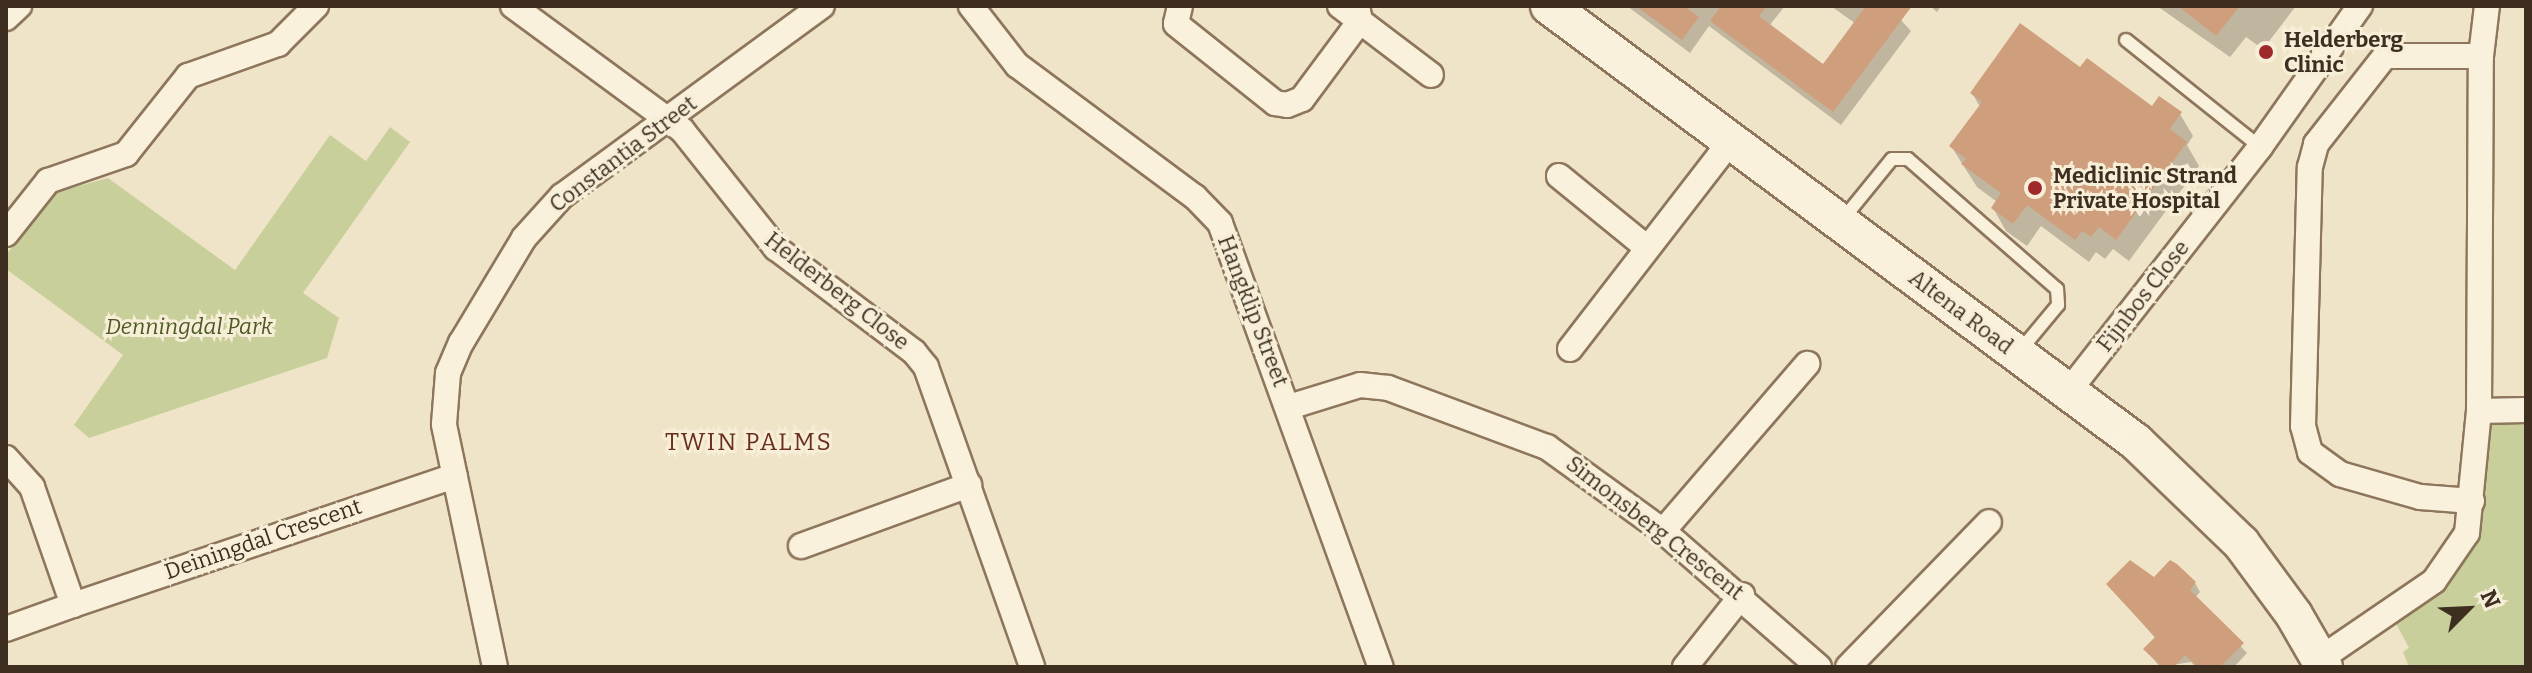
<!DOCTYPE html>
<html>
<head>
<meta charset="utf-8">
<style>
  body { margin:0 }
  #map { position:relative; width:2532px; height:673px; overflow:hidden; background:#f0e4c8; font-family:Bitter,serif }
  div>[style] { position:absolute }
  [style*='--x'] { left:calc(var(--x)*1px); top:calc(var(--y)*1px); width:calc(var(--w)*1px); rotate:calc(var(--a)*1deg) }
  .green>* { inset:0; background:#c9cf9b }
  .shadow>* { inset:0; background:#0003 }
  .building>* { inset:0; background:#cf9f7d }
  .roads { filter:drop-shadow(2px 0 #8d765c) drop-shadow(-2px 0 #8d765c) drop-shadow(0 2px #8d765c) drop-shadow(0 -2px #8d765c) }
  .lane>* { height:12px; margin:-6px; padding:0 6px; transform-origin:6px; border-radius:6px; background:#faf1dc }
  .street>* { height:24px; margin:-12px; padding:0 12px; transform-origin:12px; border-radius:12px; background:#faf1dc }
  .secondary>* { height:36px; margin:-18px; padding:0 18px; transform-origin:18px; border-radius:18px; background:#faf1dc }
  .dots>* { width:22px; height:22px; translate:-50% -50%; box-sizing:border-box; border:4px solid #f7eed8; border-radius:50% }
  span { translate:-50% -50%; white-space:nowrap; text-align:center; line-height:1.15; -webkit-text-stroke:6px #f7eed8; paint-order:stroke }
  .poi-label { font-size:22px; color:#3d2e20; font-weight:700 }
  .left { translate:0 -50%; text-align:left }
  .street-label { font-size:22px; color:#3d2e20 }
  .park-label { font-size:22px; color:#4d5a26; font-style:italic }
  .neighbourhood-label { font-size:24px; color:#6b2e1e; letter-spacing:2px }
  .frame { position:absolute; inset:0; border:8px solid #3d2e20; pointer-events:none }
  .north { position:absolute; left:2428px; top:569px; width:80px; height:80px; -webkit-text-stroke:6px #f7eed8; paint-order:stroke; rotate:66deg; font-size:22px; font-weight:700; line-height:32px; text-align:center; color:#3d2e20 }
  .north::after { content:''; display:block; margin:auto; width:28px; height:36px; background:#3d2e20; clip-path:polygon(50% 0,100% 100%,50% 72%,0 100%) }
</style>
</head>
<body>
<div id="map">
  <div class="green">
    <div style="clip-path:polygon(390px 127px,410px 142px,303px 293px,339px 318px,327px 358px,89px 438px,74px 425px,123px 355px,6px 269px,6px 255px,53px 193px,108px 178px,235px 270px,330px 135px,366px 161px)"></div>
    <div style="clip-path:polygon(2480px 412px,2526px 413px,2526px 667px,2409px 667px,2403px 652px,2409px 648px,2392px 616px,2459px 554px)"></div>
  </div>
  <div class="shadow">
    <div style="clip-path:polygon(1627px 6px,1785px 6px,1769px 26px,1823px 67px,1856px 24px,1831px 6px,1888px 6px,1911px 31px,1841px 125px,1709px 26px,1690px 53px)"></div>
    <div style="clip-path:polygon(1930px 6px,1941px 6px,1937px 12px)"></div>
    <div style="clip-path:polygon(2157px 6px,2296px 6px,2263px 49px,2246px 37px,2230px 57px)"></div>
    <div style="clip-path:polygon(2081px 70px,2153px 109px,2180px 114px,2193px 136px,2187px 145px,2199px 166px,2129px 261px,2113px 249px,2105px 259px,2096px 252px,2089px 262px,2041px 226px,2027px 246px,2006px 231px,1993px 208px,1997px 202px,1977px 187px,1951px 146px,1980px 107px,1972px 93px)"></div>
    <div style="clip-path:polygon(2155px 580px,2195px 583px,2200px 592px,2195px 598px,2247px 653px,2234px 667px,2196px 667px,2191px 662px,2160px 667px,2146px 650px,2156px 639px,2109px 585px)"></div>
  </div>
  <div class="building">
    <div style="clip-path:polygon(1636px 6px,1684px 6px,1699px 17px,1682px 40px)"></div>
    <div style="clip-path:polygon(1721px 6px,1767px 6px,1759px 16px,1823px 64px,1866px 6px,1912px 6px,1833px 112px,1710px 21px)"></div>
    <div style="clip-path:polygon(2178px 6px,2240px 6px,2216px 36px)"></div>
    <div style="clip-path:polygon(2020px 23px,2080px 67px,2087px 58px,2152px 106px,2159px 96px,2182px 112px,2170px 129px,2187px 142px,2116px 240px,2099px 227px,2091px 237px,2082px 231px,2075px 240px,2027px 205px,2013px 224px,1991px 208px,2001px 193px,1961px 164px,1966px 159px,1949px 146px,1982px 102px,1970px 93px)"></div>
    <div style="clip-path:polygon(2130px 560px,2154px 577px,2170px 560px,2177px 564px,2196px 582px,2190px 590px,2244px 643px,2220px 667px,2198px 667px,2185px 655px,2174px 667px,2162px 667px,2143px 649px,2155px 637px,2106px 584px)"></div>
  </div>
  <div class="roads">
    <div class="lane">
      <div style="--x:2126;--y:40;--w:171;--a:38.6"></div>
      <div style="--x:1843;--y:219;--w:77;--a:-50.8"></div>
      <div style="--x:1892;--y:159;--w:16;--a:0"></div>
      <div style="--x:1908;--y:159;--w:198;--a:41.1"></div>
      <div style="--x:2057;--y:289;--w:16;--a:86"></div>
      <div style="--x:2058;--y:305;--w:61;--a:129.7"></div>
    </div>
    <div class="street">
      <div style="--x:513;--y:6;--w:210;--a:36.3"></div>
      <div style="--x:682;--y:130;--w:151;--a:51.5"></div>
      <div style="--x:776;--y:248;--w:173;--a:37"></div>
      <div style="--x:914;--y:352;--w:19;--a:51"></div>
      <div style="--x:926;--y:367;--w:318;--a:70.5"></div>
      <div style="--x:971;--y:6;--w:75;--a:52.1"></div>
      <div style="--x:1017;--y:65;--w:222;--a:36.6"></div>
      <div style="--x:1195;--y:197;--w:36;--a:46"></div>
      <div style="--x:1220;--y:223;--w:472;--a:70.1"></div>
      <div style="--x:1180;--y:6;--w:18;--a:103"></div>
      <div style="--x:1176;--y:24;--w:127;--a:38.6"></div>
      <div style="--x:1275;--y:103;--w:12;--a:9"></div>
      <div style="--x:1287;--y:105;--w:16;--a:-22"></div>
      <div style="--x:1302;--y:99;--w:97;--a:-53.4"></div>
      <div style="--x:1360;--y:21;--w:15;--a:-101"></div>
      <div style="--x:1340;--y:6;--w:114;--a:37.2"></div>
      <div style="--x:6;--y:18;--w:18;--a:-43"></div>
      <div style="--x:1559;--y:176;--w:112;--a:39.2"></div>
      <div style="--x:6;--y:234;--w:68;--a:-51.6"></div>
      <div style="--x:48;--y:181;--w:83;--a:-19.1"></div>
      <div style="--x:126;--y:154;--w:100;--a:-51.5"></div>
      <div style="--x:188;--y:76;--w:96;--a:-19.6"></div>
      <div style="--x:278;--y:44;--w:54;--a:-45"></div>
      <div style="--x:1570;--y:349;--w:263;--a:-52.3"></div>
      <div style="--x:2068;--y:392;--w:311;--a:-51.9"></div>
      <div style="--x:2260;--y:147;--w:173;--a:-54.7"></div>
      <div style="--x:1289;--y:407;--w:74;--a:-17.2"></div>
      <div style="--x:1360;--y:385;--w:28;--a:6"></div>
      <div style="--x:1388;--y:388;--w:170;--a:20.4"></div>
      <div style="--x:1547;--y:447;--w:143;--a:35.9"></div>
      <div style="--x:1663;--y:531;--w:207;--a:41.1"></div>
      <div style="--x:2479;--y:411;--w:47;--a:-1.2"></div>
      <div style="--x:6;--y:458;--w:39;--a:48"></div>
      <div style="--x:32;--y:487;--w:125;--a:70.8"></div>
      <div style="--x:73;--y:605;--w:403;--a:-18.7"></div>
      <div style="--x:2472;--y:501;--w:52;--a:-175.6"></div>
      <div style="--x:2420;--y:497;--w:83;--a:-164"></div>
      <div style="--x:2340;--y:474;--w:37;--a:-144"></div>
      <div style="--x:2310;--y:452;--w:27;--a:-105"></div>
      <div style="--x:2303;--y:426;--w:259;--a:-88.5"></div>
      <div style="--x:2310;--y:167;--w:24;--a:-75"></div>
      <div style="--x:2316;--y:144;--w:112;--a:-51.9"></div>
      <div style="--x:2385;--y:56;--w:96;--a:0"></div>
      <div style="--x:1663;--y:531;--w:221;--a:-49.2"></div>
      <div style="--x:801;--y:546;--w:179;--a:-20"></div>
      <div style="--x:6;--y:629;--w:71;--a:-19.7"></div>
      <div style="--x:2320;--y:659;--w:138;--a:-34.4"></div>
      <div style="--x:2434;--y:581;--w:58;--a:-55.5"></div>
      <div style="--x:2467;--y:533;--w:123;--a:-84.4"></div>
      <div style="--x:2479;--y:411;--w:355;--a:-89.7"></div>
      <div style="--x:2481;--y:56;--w:50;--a:-83.2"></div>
      <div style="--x:495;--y:667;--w:248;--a:-101.9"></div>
      <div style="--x:444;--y:424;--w:51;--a:-85.5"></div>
      <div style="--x:448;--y:373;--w:33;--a:-67"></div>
      <div style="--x:461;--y:343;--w:122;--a:-59"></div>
      <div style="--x:524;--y:238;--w:57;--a:-47.9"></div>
      <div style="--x:562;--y:196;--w:322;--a:-36.2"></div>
      <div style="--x:1685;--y:667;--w:92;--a:-51.6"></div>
      <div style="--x:1848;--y:667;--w:202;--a:-45.8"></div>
    </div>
    <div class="secondary">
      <div style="--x:1549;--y:6;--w:731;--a:36.6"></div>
      <div style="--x:2136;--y:442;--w:146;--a:43.9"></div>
      <div style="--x:2241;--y:543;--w:89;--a:53.6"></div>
      <div style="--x:2294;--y:615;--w:60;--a:60"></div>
    </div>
  </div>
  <div class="dots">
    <div style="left:2266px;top:52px;background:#9e2a2b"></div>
    <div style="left:2035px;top:188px;background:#9e2a2b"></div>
  </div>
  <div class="poi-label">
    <span class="left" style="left:2284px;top:52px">Helderberg<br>Clinic</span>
    <span class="left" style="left:2053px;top:188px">Mediclinic Strand<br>Private Hospital</span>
  </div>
  <div class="street-label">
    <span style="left:623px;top:154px;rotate:-37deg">Constantia Street</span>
    <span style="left:837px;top:291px;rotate:38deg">Helderberg Close</span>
    <span style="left:2143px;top:296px;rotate:-52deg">Fijnbos Close</span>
    <span style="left:1253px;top:311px;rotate:69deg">Hangklip Street</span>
    <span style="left:1961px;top:312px;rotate:37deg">Altena Road</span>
    <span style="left:1655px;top:528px;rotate:38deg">Simonsberg Crescent</span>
    <span style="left:263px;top:539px;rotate:-19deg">Deiningdal Crescent</span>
  </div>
  <div class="park-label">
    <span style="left:189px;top:327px">Denningdal Park</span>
  </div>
  <div class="neighbourhood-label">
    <span style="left:749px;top:443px">TWIN PALMS</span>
  </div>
  <div class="frame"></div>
  <div class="north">N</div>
</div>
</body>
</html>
